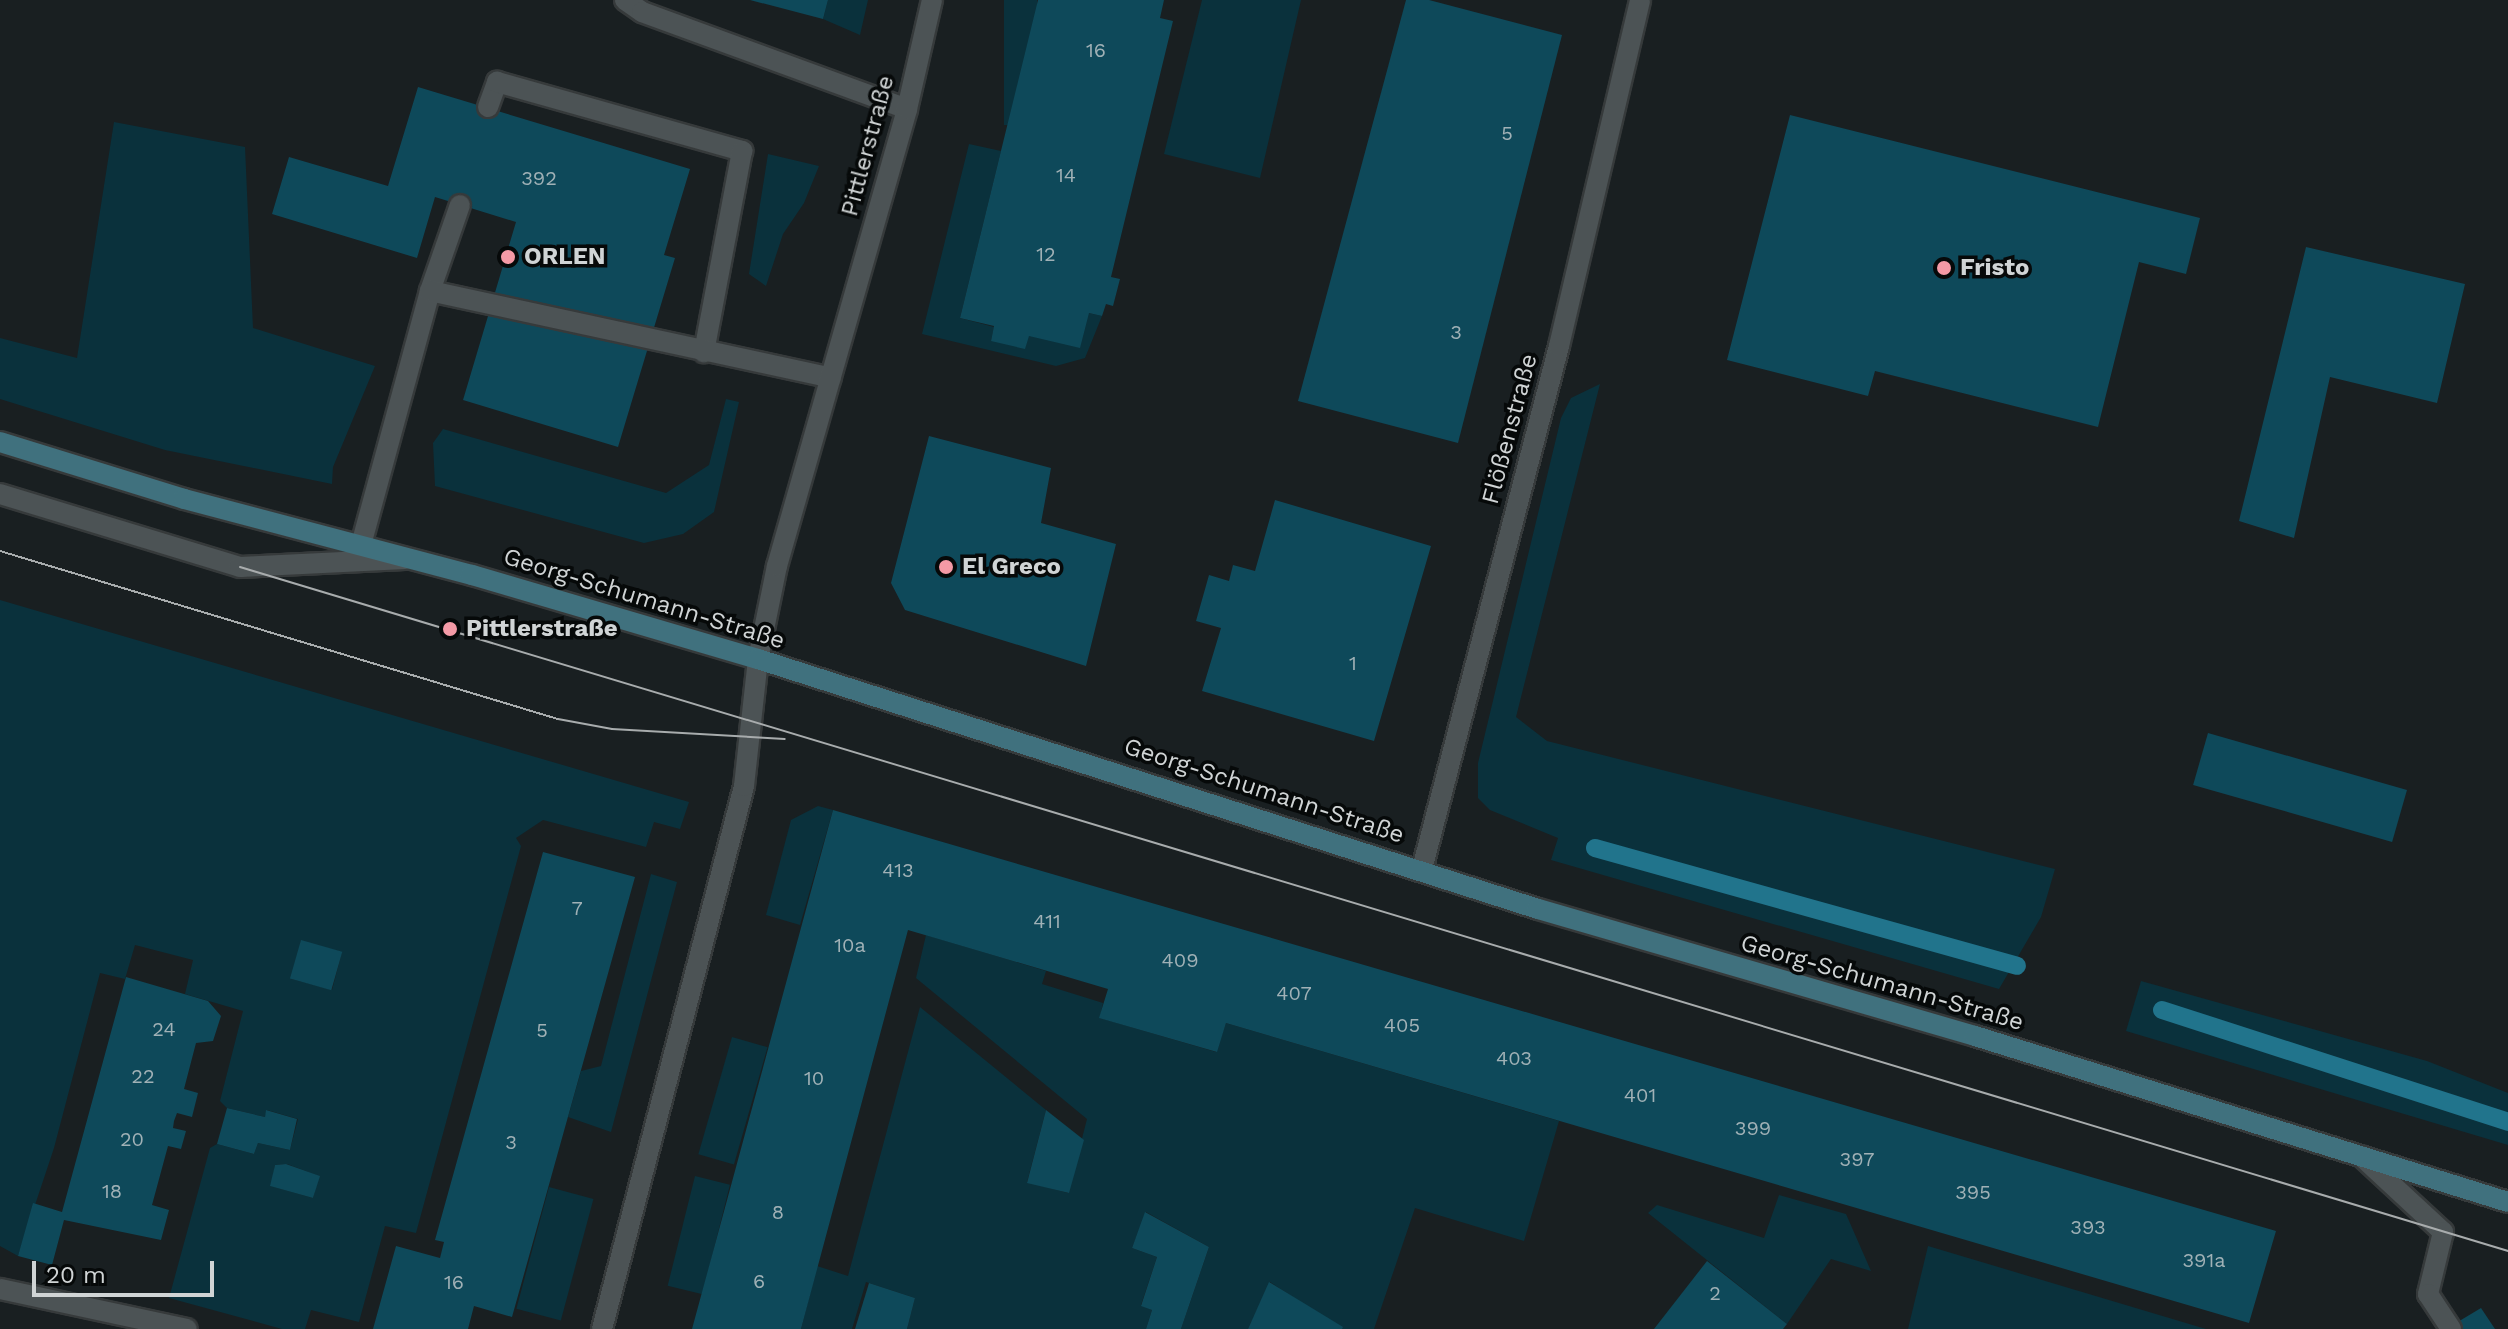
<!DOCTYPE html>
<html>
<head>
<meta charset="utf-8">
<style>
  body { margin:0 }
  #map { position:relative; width:2508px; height:1329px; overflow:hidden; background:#191f21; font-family:"Work Sans",sans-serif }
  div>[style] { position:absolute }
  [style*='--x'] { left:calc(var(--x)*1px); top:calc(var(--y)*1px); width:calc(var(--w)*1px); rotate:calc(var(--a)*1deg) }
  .green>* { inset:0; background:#0a313c; transform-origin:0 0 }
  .stream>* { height:18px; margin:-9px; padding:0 9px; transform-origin:9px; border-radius:9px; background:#21748c }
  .building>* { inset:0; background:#0e495a; transform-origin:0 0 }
  .roads { filter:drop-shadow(2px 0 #363a3b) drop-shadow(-2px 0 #363a3b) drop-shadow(0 2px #363a3b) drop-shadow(0 -2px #363a3b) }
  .lane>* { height:20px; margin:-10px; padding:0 10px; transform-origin:10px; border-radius:10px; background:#4c5355 }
  .street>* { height:20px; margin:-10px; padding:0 10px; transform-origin:10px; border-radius:10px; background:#4c5355 }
  .secondary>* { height:20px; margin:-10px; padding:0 10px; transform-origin:10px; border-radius:10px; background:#40717e }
  .tram>* { height:2px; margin:-1px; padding:0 1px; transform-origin:1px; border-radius:1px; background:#a8acad }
  .dots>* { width:22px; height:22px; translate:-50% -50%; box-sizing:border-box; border:4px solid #060909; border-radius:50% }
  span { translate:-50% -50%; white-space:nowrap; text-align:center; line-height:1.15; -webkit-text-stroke:7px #060909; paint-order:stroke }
  .number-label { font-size:20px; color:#a0b1b6 }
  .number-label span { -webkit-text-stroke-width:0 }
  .street-label { font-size:24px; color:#d0d4d5 }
  .poi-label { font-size:24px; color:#d0d4d5; font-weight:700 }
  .left { translate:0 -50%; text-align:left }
  .scale { position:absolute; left:32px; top:1261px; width:182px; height:36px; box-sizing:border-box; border:4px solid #d0d4d5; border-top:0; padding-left:10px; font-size:24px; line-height:28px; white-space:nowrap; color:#d0d4d5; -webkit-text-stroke:6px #060909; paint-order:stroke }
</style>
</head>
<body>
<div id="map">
  <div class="green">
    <div style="clip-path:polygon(828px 0,868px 0,860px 35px,823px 19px)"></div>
    <div style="left:1004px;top:0;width:33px;height:125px"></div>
    <div style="clip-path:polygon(1202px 0,1301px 0,1260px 178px,1164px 154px)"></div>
    <div style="clip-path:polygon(114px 122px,245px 147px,253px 328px,375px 366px,333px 467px,332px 484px,165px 450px,0 399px,0 338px,77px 358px)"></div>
    <div style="clip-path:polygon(969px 144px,1001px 151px,960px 318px,994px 327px,991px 341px,1029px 336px,1089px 313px,1102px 316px,1085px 358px,1056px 366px,922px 334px)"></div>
    <div style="clip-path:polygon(768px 154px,819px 166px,804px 203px,783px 234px,766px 286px,749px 274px)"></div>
    <div style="clip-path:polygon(1600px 384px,1516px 717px,1547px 741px,2055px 869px,2041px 917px,1999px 989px,1551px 860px,1558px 838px,1490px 810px,1478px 798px,1478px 763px,1561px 418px,1571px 398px)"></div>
    <div style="clip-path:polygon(726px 399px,739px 402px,714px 512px,683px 534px,644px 543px,435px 486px,433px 443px,443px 429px,666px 493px,709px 465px)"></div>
    <div style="clip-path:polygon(evenodd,0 600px,689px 802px,680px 829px,654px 822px,646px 847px,543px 820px,516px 838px,521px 846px,416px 1233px,385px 1226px,359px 1322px,311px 1310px,305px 1329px,282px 1329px,169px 1298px,210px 1148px,217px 1144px,254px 1154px,258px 1143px,290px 1150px,298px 1119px,267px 1110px,265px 1117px,227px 1108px,220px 1101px,243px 1011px,185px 994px,193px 960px,135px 945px,125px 979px,100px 973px,54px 1148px,18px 1256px,0 1246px,0 600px,301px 941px,342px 952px,332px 990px,292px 979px,301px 941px,0 600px,287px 1164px,319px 1176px,313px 1198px,271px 1186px,275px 1165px,287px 1164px)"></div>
    <div style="clip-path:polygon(818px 806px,833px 810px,800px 925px,766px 915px,791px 820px)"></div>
    <div style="clip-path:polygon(651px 874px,677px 882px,611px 1132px,568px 1117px,581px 1071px,601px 1066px)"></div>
    <div style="clip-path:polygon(926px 935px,1046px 971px,1042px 984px,1103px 1003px,1100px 1018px,1216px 1052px,1226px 1023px,1559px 1121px,1524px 1241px,1415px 1208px,1374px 1329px,1342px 1329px,1270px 1282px,1248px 1329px,1181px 1329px,1209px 1247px,1146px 1212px,1132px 1248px,1157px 1257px,1141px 1305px,1152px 1310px,1146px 1329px,907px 1329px,915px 1298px,866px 1282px,852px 1329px,801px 1329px,817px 1266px,848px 1276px,920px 1007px,1046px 1110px,1027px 1182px,1068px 1193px,1087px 1119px,916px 978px)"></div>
    <div style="clip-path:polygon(2141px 981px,2427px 1061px,2508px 1093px,2508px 1145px,2126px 1031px)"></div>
    <div style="left:732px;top:1037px;width:37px;height:122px;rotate:16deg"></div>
    <div style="left:695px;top:1176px;width:36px;height:113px;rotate:14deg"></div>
    <div style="left:549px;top:1187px;width:46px;height:126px;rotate:15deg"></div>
    <div style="clip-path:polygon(1779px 1195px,1846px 1214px,1871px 1271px,1831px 1259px,1787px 1324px,1648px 1213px,1657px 1205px,1764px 1238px)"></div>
    <div style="clip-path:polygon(1928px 1246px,2206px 1329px,1908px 1329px)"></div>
  </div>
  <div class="stream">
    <div style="--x:1595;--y:848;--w:438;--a:15.6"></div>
    <div style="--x:2162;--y:1010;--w:364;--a:17.9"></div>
  </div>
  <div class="building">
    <div style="clip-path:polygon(750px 0,828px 0,823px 19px)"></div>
    <div style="clip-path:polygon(1038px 0,1164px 0,1160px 18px,1173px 21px,1111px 277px,1120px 279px,1113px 306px,1106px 304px,1102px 316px,1089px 313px,1080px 348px,1029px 336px,1025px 349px,991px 341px,994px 326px,960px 318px)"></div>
    <div style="clip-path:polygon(1406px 0,1429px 0,1562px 35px,1458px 443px,1298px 401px)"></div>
    <div style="clip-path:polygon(418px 87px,690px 169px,664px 255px,675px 258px,618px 447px,463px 400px,516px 222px,435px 197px,417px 258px,272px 214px,289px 157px,388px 186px)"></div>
    <div style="clip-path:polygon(1790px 115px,2200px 218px,2186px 274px,2139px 262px,2098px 427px,1875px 371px,1868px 396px,1727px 360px)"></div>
    <div style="clip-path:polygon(2306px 247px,2465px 284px,2437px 403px,2330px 377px,2294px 538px,2239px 521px)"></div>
    <div style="clip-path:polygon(929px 436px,1051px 468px,1041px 523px,1116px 544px,1086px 666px,905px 610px,891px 583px)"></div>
    <div style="clip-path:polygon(1275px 500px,1431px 546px,1374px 741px,1202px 691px,1221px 628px,1196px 621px,1209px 575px,1229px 581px,1233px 565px,1255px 571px)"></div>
    <div style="left:2208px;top:733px;width:207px;height:54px;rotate:16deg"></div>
    <div style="clip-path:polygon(833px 810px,2276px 1231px,2249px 1323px,1226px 1023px,1217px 1052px,1099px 1018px,1108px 989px,908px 930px,801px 1329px,692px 1329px)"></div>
    <div style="clip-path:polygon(543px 852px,635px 877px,512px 1317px,474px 1306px,468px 1329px,373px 1329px,396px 1246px,440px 1258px,444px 1242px,435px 1240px)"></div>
    <div style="left:301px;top:940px;width:43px;height:40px;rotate:16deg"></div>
    <div style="clip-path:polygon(126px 977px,208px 1001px,221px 1016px,213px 1041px,196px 1043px,184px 1089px,198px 1093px,192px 1117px,177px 1113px,174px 1121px,173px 1128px,186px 1131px,181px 1149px,168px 1146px,152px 1205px,169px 1210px,161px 1240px,64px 1220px,52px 1265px,18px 1256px,33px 1203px,62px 1212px)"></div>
    <div style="clip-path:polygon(227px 1108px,265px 1117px,266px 1110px,297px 1119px,290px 1150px,258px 1143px,254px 1154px,217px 1144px)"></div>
    <div style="clip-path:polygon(1046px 1110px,1084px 1140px,1069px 1193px,1027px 1183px)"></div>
    <div style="clip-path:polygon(286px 1164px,320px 1176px,313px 1198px,270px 1186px,275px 1165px)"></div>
    <div style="clip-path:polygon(1145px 1212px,1209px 1247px,1181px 1329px,1146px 1329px,1152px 1310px,1141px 1306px,1157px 1257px,1132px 1248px)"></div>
    <div style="clip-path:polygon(1707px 1261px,1787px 1324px,1783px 1329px,1654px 1329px)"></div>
    <div style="clip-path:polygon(1269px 1282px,1343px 1327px,1342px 1329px,1248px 1329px)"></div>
    <div style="clip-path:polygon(869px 1283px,915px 1298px,907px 1329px,855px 1329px)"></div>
    <div style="clip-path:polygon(2481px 1308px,2495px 1329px,2446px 1329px)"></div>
  </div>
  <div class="roads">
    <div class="lane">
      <div style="--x:625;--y:0;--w:21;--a:35"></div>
      <div style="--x:642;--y:12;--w:282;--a:20.1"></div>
      <div style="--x:488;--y:107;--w:27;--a:-70"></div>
      <div style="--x:497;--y:82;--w:255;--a:15.7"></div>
      <div style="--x:742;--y:151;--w:205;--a:100.7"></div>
      <div style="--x:430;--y:291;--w:91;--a:-70.8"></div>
      <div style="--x:0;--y:494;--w:251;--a:16.9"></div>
      <div style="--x:240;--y:567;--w:165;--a:-2.8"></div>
      <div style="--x:361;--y:545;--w:263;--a:-74.8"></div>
      <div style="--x:430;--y:291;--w:410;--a:12.2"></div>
      <div style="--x:2361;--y:1156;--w:112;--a:42.8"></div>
      <div style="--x:2443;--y:1232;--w:64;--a:103.6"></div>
      <div style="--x:2428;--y:1294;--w:42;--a:56.7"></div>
    </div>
    <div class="street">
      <div style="--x:1422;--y:869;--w:541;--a:-75.32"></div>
      <div style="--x:1559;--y:346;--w:355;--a:-76.8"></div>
      <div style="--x:0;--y:1289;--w:191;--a:12.1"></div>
      <div style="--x:602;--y:1329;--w:561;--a:-75.34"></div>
      <div style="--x:744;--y:786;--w:128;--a:-83.7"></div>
      <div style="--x:758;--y:659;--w:95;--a:-78.5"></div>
      <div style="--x:777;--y:566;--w:475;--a:-74.1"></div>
      <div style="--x:907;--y:109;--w:112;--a:-77.1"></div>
    </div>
    <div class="secondary">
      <div style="--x:0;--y:442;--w:193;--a:17.2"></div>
      <div style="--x:184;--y:499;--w:298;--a:14.8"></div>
      <div style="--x:472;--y:575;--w:298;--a:16.4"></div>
      <div style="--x:758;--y:659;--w:819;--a:17.77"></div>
      <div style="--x:1538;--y:909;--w:455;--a:16.2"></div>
      <div style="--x:1975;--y:1036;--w:558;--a:17.3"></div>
    </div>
  </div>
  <div class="tram">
    <div style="--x:0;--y:551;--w:583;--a:16.76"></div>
    <div style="--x:558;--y:719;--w:55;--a:10.5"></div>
    <div style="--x:612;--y:729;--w:173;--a:3.3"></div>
    <div style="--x:240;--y:567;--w:2369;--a:16.78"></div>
  </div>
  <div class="dots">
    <div style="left:508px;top:257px;background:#f49aa6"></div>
    <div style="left:1944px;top:268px;background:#f49aa6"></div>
    <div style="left:946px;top:567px;background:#f49aa6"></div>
    <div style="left:450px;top:629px;background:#f49aa6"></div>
  </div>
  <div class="number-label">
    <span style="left:1096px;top:50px">16</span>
    <span style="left:1507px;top:133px">5</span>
    <span style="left:1066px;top:175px">14</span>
    <span style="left:539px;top:178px">392</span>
    <span style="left:1046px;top:254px">12</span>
    <span style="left:1456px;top:332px">3</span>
    <span style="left:1353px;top:663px">1</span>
    <span style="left:898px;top:870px">413</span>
    <span style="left:577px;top:908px">7</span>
    <span style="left:1047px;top:921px">411</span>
    <span style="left:850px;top:945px">10a</span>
    <span style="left:1180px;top:960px">409</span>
    <span style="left:1294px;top:993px">407</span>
    <span style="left:1402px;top:1025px">405</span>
    <span style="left:164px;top:1029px">24</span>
    <span style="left:542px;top:1030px">5</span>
    <span style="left:1514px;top:1058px">403</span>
    <span style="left:143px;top:1076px">22</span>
    <span style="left:814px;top:1078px">10</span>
    <span style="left:1640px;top:1095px">401</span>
    <span style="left:1753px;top:1128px">399</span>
    <span style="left:132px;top:1139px">20</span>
    <span style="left:511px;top:1142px">3</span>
    <span style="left:1857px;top:1159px">397</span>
    <span style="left:112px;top:1191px">18</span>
    <span style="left:1973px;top:1192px">395</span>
    <span style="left:778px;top:1212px">8</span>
    <span style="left:2088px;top:1227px">393</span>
    <span style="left:2204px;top:1260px">391a</span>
    <span style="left:759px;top:1281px">6</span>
    <span style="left:454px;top:1282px">16</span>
    <span style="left:1715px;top:1293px">2</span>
  </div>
  <div class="street-label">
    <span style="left:868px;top:146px;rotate:-75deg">Pittlerstraße</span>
    <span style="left:1510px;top:429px;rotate:-75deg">Flößenstraße</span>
    <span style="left:644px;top:599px;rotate:17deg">Georg-Schumann-Straße</span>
    <span style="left:1264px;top:791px;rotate:18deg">Georg-Schumann-Straße</span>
    <span style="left:1882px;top:983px;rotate:16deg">Georg-Schumann-Straße</span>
  </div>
  <div class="poi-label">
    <span class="left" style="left:524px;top:257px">ORLEN</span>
    <span class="left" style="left:1960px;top:268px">Fristo</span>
    <span class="left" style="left:962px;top:567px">El Greco</span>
    <span class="left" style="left:466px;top:629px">Pittlerstraße</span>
  </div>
  <div class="scale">20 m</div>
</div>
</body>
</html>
